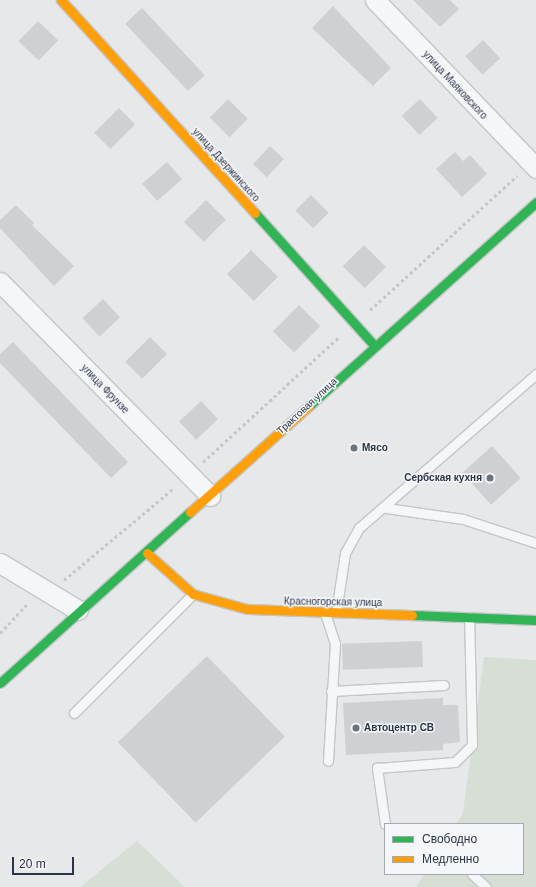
<!DOCTYPE html>
<html>
<head>
<meta charset="utf-8">
<style>
  body { margin:0 }
  #map { position:relative; width:536px; height:887px; overflow:hidden; background:#e6e8ea; font-family:Helvetica,sans-serif }
  div>[style] { position:absolute }
  [style*='--x'] { left:calc(var(--x)*1px); top:calc(var(--y)*1px); width:calc(var(--w)*1px); rotate:calc(var(--a)*1deg) }
  .green>* { inset:0; background:#d6ded6 }
  .building>* { inset:0; background:#ced0d3; transform-origin:0 0 }
  .path>* { height:2.5px; margin-top:-1.25px; transform-origin:0; background:repeating-linear-gradient(90deg,#c5c6ca 0 3px,transparent 0 6px) }
  .roads { filter:drop-shadow(1px 0 #c4c6c8) drop-shadow(-1px 0 #c4c6c8) drop-shadow(0 1px #c4c6c8) drop-shadow(0 -1px #c4c6c8) }
  .lane>* { height:9px; margin:-4.5px; padding:0 4.5px; transform-origin:4.5px; border-radius:4.5px; background:#f5f6f7 }
  .street>* { height:19px; margin:-9.5px; padding:0 9.5px; transform-origin:9.5px; border-radius:9.5px; background:#f5f6f7 }
  .fast>* { height:9px; margin:-4.5px; padding:0 4.5px; transform-origin:4.5px; border-radius:4.5px; background:#30b455 }
  .slow>* { height:9px; margin:-4.5px; padding:0 4.5px; transform-origin:4.5px; border-radius:4.5px; background:#ff9f0a }
  .dots>* { width:11px; height:11px; translate:-50% -50%; box-sizing:border-box; border:2px solid #f4f6f9; border-radius:50% }
  span { translate:-50% -50%; white-space:nowrap; text-align:center; line-height:1.15; -webkit-text-stroke:3px #f4f6f9; paint-order:stroke }
  .street-label { font-size:10px; color:#2b3445 }
  .poi-label { font-size:10px; color:#2b3445; font-weight:700 }
  .left { translate:0 -50%; text-align:left }
  .right { translate:-100% -50%; text-align:right }
  .legend { position:absolute; left:384px; top:823px; width:140px; height:52px; box-sizing:border-box; background:#f4f6f9; border:1px solid #a4a8b1; margin:0; padding:5px 7px; list-style:none; font-size:12px; color:#2b3445 }
  .legend li { display:flex; align-items:center; gap:8px; height:20px }
  .legend b { width:20px; border:1px solid #a4a8b1 }
  .scale { position:absolute; left:12px; top:857px; width:62px; height:18px; box-sizing:border-box; border:2px solid #2b3445; border-top:0; padding-left:5px; font-size:12px; line-height:14px; white-space:nowrap; color:#2b3445; -webkit-text-stroke:3px #f4f6f9; paint-order:stroke }
</style>
</head>
<body>
<div id="map">
  <div class="green">
    <div style="clip-path:polygon(484px 657px,536px 660px,536px 887px,416px 887px,424px 874px,523px 874px,523px 824px,456px 824px,463px 813px)"></div>
    <div style="clip-path:polygon(137px 841px,185px 887px,80px 887px)"></div>
  </div>
  <div class="building">
    <div style="clip-path:polygon(413px 0,450px 0,459px 9px,440px 27px)"></div>
    <div style="clip-path:polygon(333px 6px,391px 68px,373px 86px,312px 28px)"></div>
    <div style="left:142px;top:8px;width:92px;height:23px;rotate:47deg"></div>
    <div style="left:38px;top:21px;width:28px;height:28px;rotate:44deg"></div>
    <div style="left:483px;top:40px;width:25px;height:24px;rotate:47deg"></div>
    <div style="left:228px;top:99px;width:28px;height:26px;rotate:45deg"></div>
    <div style="left:420px;top:99px;width:26px;height:25px;rotate:47deg"></div>
    <div style="left:119px;top:108px;width:23px;height:35px;rotate:45deg"></div>
    <div style="left:270px;top:146px;width:19px;height:25px;rotate:43deg"></div>
    <div style="clip-path:polygon(455px 152px,463px 161px,470px 155px,487px 174px,462px 197px,436px 169px)"></div>
    <div style="left:167px;top:162px;width:23px;height:33px;rotate:49deg"></div>
    <div style="left:311px;top:195px;width:25px;height:22px;rotate:45deg"></div>
    <div style="left:206px;top:200px;width:28px;height:31px;rotate:45deg"></div>
    <div style="clip-path:polygon(16px 205px,34px 223px,32px 225px,74px 266px,54px 286px,0 228px,0 220px)"></div>
    <div style="left:364px;top:245px;width:31px;height:30px;rotate:45deg"></div>
    <div style="left:251px;top:250px;width:38px;height:34px;rotate:45deg"></div>
    <div style="left:103px;top:299px;width:25px;height:28px;rotate:47deg"></div>
    <div style="left:299px;top:305px;width:30px;height:37px;rotate:45deg"></div>
    <div style="left:150px;top:337px;width:24px;height:35px;rotate:45deg"></div>
    <div style="clip-path:polygon(13px 342px,128px 462px,111px 478px,0 363px,0 354px)"></div>
    <div style="left:201px;top:401px;width:25px;height:30px;rotate:47deg"></div>
    <div style="left:492px;top:446px;width:43px;height:40px;rotate:48deg"></div>
    <div style="left:422px;top:641px;width:26px;height:80px;rotate:88deg"></div>
    <div style="left:207px;top:656px;width:112px;height:124px;rotate:46deg"></div>
    <div style="clip-path:polygon(443px 698px,443px 705px,458px 705px,460px 742px,443px 744px,443px 750px,346px 755px,343px 703px)"></div>
  </div>
  <div class="path">
    <div style="--x:370;--y:310;--w:199;--a:-42.4"></div>
    <div style="--x:203;--y:462;--w:185;--a:-42.6"></div>
    <div style="--x:64;--y:580;--w:143;--a:-39.9"></div>
    <div style="--x:0;--y:633;--w:41;--a:-47"></div>
  </div>
  <div class="roads">
    <div class="lane">
      <div style="--x:386;--y:508;--w:78;--a:8.1"></div>
      <div style="--x:463;--y:519;--w:77;--a:18.2"></div>
      <div style="--x:336;--y:612;--w:60;--a:-81.3"></div>
      <div style="--x:345;--y:553;--w:29;--a:-61"></div>
      <div style="--x:359;--y:528;--w:235;--a:-41"></div>
      <div style="--x:325;--y:613;--w:32;--a:72"></div>
      <div style="--x:335;--y:643;--w:118;--a:93.4"></div>
      <div style="--x:331;--y:691;--w:113;--a:-3"></div>
      <div style="--x:74;--y:713;--w:168;--a:-45"></div>
      <div style="--x:385;--y:824;--w:57;--a:-98.1"></div>
      <div style="--x:377;--y:768;--w:78;--a:-4.4"></div>
      <div style="--x:455;--y:762;--w:24;--a:-45"></div>
      <div style="--x:472;--y:745;--w:128;--a:-91.3"></div>
      <div style="--x:472;--y:874;--w:19;--a:43"></div>
    </div>
    <div class="street">
      <div style="--x:375;--y:0;--w:233;--a:46.2"></div>
      <div style="--x:0;--y:282;--w:300;--a:45.5"></div>
      <div style="--x:0;--y:563;--w:91;--a:31.1"></div>
    </div>
    <div class="fast">
      <div style="--x:255;--y:213;--w:178;--a:48"></div>
      <div style="--x:309;--y:406;--w:305;--a:-41.9"></div>
      <div style="--x:412;--y:615;--w:124;--a:2.3"></div>
      <div style="--x:0;--y:683;--w:256;--a:-42"></div>
    </div>
    <div class="slow">
      <div style="--x:61;--y:0;--w:288;--a:47.7"></div>
      <div style="--x:190;--y:512;--w:159;--a:-41.7"></div>
      <div style="--x:147;--y:553;--w:62;--a:41.7"></div>
      <div style="--x:193;--y:594;--w:56;--a:15.5"></div>
      <div style="--x:247;--y:609;--w:165;--a:2.1"></div>
    </div>
  </div>
  <div class="dots">
    <div style="left:354px;top:448px;background:#6c737f"></div>
    <div style="left:490px;top:478px;background:#6c737f"></div>
    <div style="left:356px;top:728px;background:#6c737f"></div>
  </div>
  <div class="street-label">
    <span style="left:455px;top:85px;rotate:47deg">улица Маяковского</span>
    <span style="left:226px;top:165px;rotate:48deg">улица Дзержинского</span>
    <span style="left:105px;top:389px;rotate:46deg">улица Фрунзе</span>
    <span style="left:307px;top:406px;rotate:-43deg">Трактовая улица</span>
    <span style="left:333px;top:602px;rotate:1deg">Красногорская улица</span>
  </div>
  <div class="poi-label">
    <span class="left" style="left:362px;top:448px">Мясо</span>
    <span class="right" style="left:482px;top:478px">Сербская кухня</span>
    <span class="left" style="left:364px;top:728px">Автоцентр СВ</span>
  </div>
  <ul class="legend">
  <li><b style="height:5px;background:#30b455"></b>Свободно</li>
  <li><b style="height:5px;background:#ff9f0a"></b>Медленно</li>
  </ul>
  <div class="scale">20 m</div>
</div>
</body>
</html>
